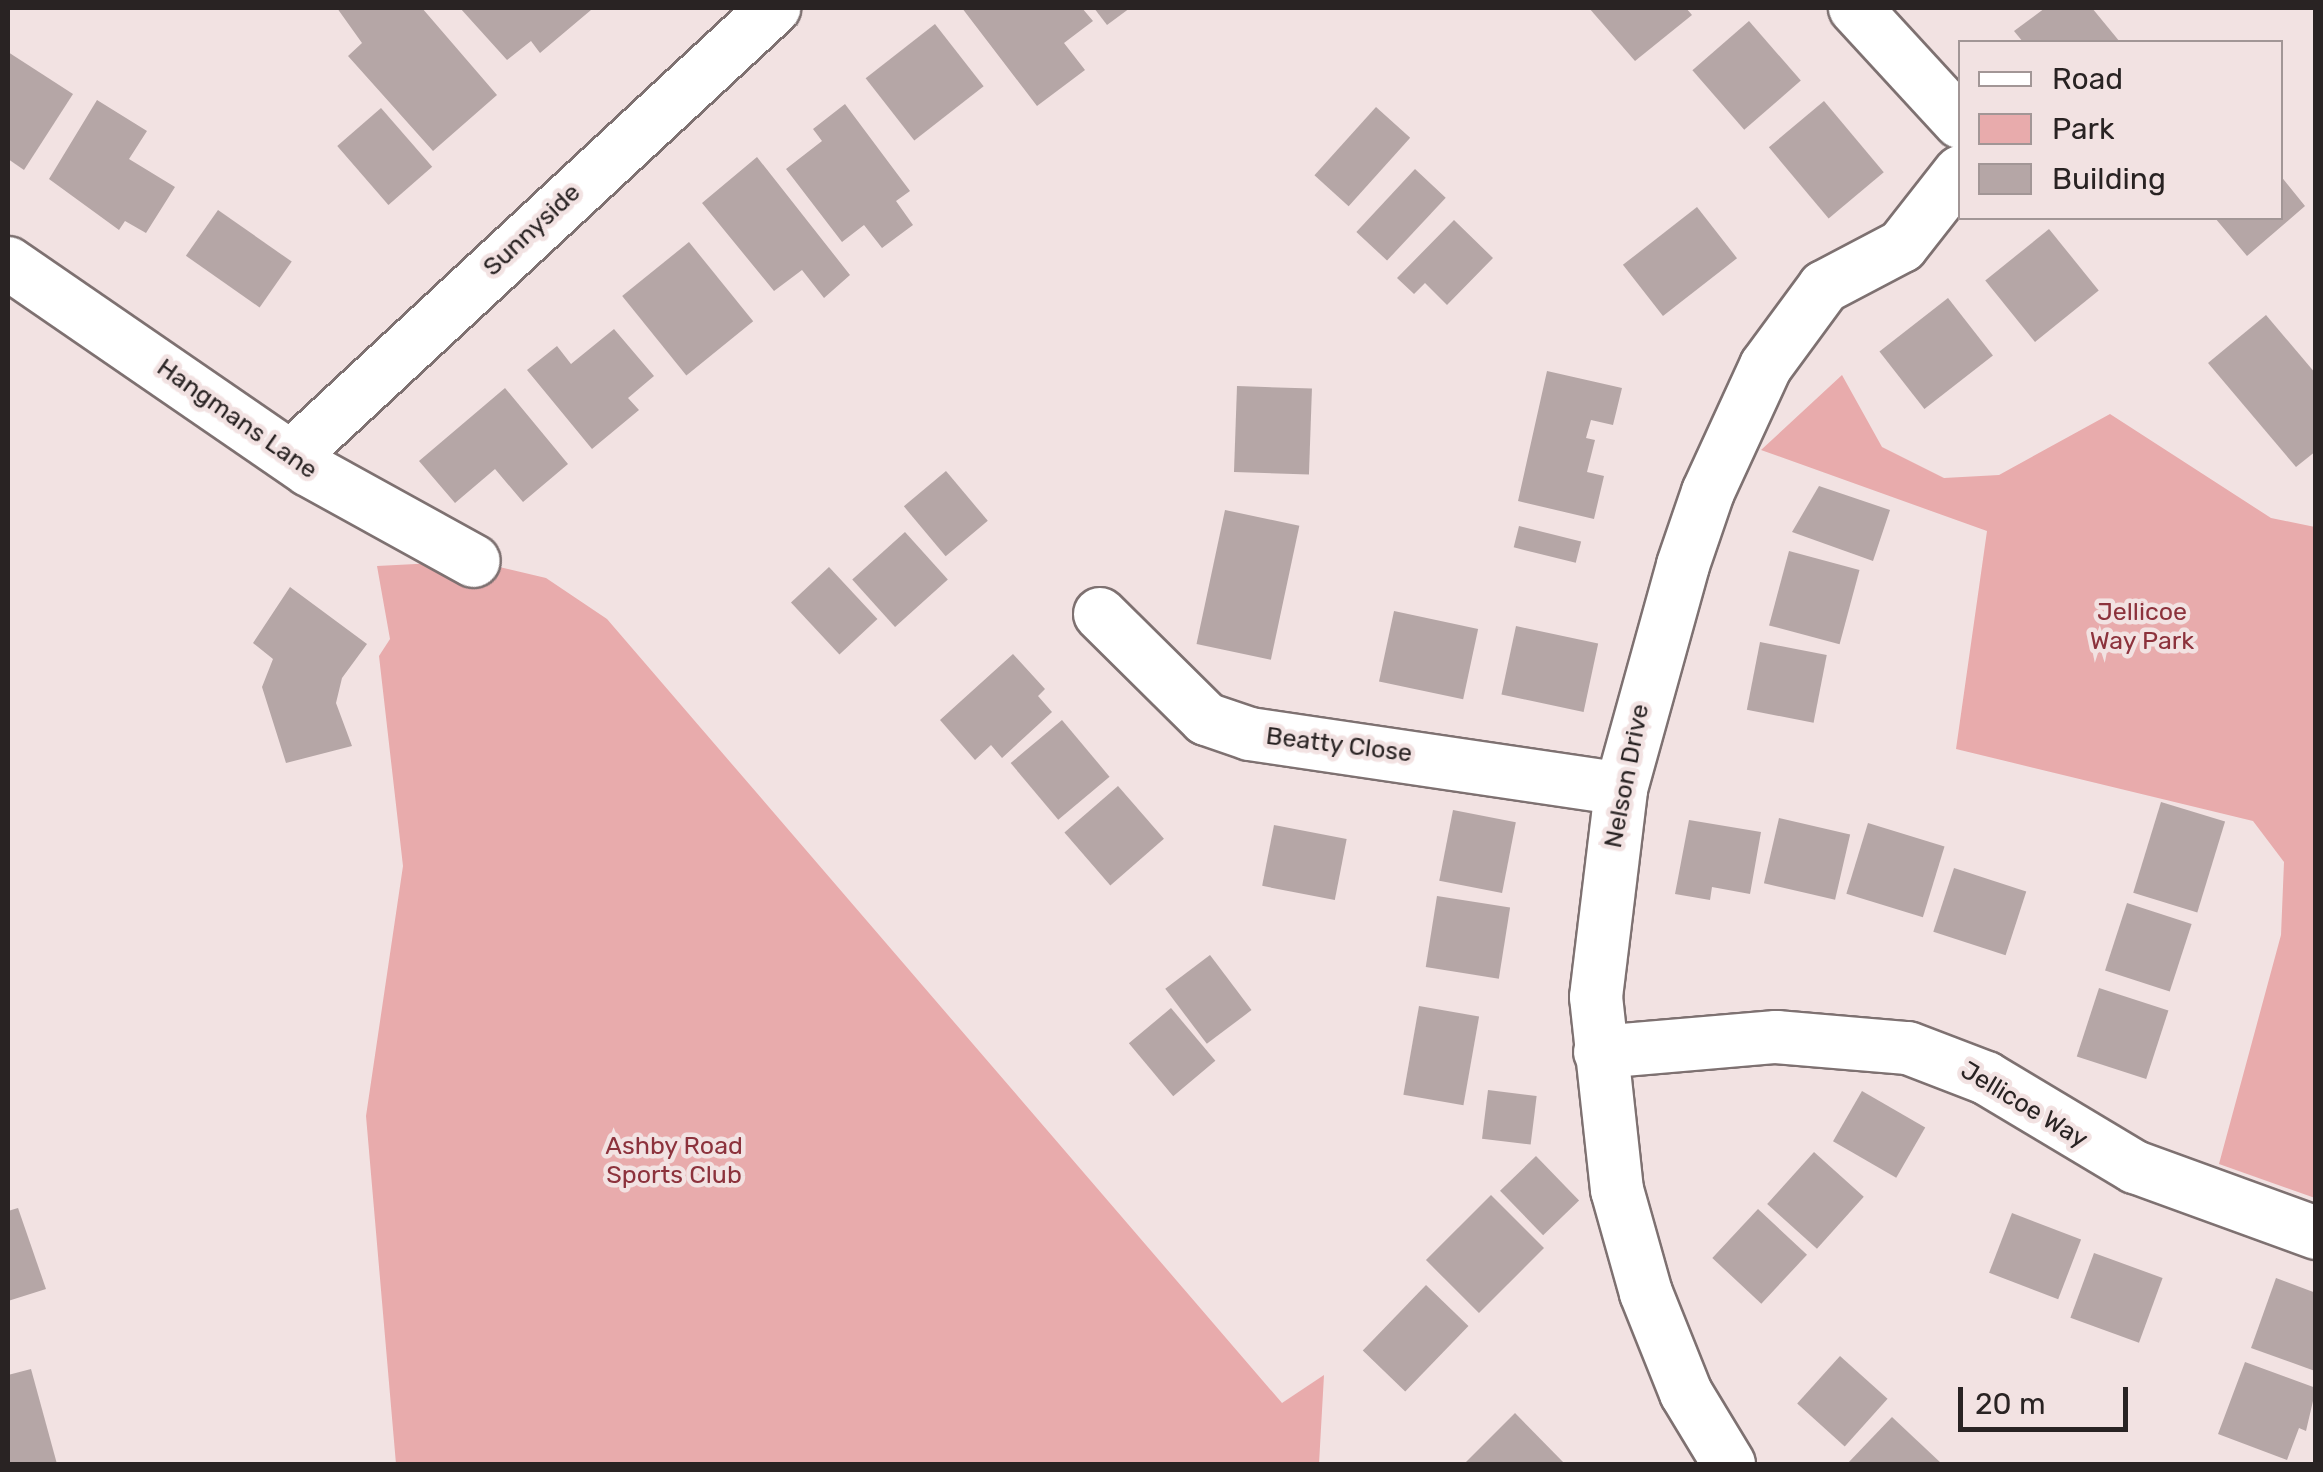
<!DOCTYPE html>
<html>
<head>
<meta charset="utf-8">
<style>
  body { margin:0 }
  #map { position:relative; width:2323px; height:1472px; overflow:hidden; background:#f2e2e2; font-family:Rubik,sans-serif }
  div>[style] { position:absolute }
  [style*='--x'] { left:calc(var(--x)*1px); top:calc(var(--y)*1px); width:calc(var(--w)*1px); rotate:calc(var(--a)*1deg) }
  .green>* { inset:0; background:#e8abac }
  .building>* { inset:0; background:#b5a6a6; transform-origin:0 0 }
  .roads { filter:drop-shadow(2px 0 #7e7171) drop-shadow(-2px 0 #7e7171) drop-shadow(0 2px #7e7171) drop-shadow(0 -2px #7e7171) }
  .street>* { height:52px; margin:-26px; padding:0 26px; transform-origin:26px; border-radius:26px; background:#fff }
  span { translate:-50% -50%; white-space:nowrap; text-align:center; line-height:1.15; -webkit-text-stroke:9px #f2e2e2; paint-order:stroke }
  .street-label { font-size:25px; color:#292323 }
  .park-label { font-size:25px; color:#8c323c }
  .frame { position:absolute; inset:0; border:10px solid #292323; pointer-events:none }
  .legend { position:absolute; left:1958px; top:40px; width:325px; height:180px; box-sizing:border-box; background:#f2e2e2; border:2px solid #a29696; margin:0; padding:12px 18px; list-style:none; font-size:30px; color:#292323 }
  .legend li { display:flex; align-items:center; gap:20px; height:50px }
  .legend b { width:50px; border:2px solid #a29696 }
  .scale { position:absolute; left:1958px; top:1387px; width:170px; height:45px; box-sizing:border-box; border:5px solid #292323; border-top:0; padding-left:12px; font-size:30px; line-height:35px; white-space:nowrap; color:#292323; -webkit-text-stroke:8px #f2e2e2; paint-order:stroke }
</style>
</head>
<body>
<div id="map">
  <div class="green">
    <div style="clip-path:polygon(1842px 375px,1882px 447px,1944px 478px,1999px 475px,2110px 414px,2271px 518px,2315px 527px,2315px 1198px,2219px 1164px,2281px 935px,2284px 862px,2253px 821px,1956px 749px,1987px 531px,1761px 450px)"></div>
    <div style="clip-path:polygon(474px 561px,546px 578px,607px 619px,1282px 1403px,1324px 1375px,1319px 1464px,396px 1464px,366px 1116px,403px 866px,379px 656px,390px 639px,377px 566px)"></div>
  </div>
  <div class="building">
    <div style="clip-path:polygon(337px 8px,422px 8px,497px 95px,433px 151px,348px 56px,362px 43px)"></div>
    <div style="clip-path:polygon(460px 8px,589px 8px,591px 10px,540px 53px,531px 41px,507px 60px)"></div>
    <div style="clip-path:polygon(962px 8px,1082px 8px,1093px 21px,1064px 43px,1085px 70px,1037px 106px)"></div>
    <div style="clip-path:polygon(1094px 8px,1130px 8px,1107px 25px)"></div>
    <div style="clip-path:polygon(1589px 8px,1686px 8px,1692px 15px,1635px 61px)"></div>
    <div style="clip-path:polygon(2045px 8px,2092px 8px,2120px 42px,2023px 42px,2014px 31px)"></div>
    <div style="left:1749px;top:21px;width:79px;height:75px;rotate:49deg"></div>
    <div style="left:935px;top:24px;width:79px;height:88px;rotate:52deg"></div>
    <div style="clip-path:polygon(8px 52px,73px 94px,24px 170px,8px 159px)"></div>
    <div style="clip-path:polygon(97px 100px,147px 131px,129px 159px,175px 187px,146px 233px,125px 221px,119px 230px,49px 179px)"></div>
    <div style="left:1824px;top:101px;width:93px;height:72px;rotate:50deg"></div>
    <div style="clip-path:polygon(845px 104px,910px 191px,896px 201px,913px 225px,882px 248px,864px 225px,842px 242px,786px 169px,822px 141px,813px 129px)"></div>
    <div style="left:1376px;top:107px;width:46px;height:92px;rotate:42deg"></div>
    <div style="left:381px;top:108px;width:78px;height:58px;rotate:49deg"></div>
    <div style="clip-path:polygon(757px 157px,850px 275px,824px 298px,802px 270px,774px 291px,702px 203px)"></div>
    <div style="left:1415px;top:169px;width:42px;height:86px;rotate:43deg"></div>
    <div style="clip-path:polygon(2280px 175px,2305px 206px,2247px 256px,2215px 218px,2280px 218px)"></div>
    <div style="left:1697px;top:207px;width:65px;height:94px;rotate:52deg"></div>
    <div style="left:218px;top:210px;width:90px;height:56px;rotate:35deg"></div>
    <div style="clip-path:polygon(1454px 220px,1493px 258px,1447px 305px,1425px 283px,1414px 294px,1397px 278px)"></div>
    <div style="left:2049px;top:229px;width:79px;height:82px;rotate:51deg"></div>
    <div style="left:689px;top:242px;width:102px;height:86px;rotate:51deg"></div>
    <div style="left:1948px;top:298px;width:73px;height:87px;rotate:52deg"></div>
    <div style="clip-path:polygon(2266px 315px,2316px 374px,2316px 451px,2296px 467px,2208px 363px)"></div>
    <div style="clip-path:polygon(614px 329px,654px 376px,628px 398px,639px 410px,592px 449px,527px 370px,557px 346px,571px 364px)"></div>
    <div style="clip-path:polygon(1547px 371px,1622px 388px,1613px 425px,1591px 420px,1586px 438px,1595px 440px,1587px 472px,1604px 476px,1594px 519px,1518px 501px)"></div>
    <div style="left:1237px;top:386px;width:75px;height:86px;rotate:2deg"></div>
    <div style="clip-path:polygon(505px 388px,568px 464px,523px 502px,495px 469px,455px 503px,419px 461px)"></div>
    <div style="left:946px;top:471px;width:65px;height:55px;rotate:50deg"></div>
    <div style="clip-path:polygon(1819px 486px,1890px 510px,1873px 561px,1792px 532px)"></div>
    <div style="left:1225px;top:510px;width:76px;height:137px;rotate:12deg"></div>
    <div style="left:1519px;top:526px;width:64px;height:22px;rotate:14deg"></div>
    <div style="left:905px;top:532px;width:64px;height:71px;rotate:48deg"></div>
    <div style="left:1789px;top:551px;width:73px;height:77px;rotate:15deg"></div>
    <div style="left:829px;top:567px;width:71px;height:52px;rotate:47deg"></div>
    <div style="clip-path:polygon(290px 587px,367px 644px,342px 678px,336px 703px,352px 746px,286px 763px,262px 687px,273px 659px,253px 643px)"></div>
    <div style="left:1394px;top:611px;width:86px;height:72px;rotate:12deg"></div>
    <div style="left:1516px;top:626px;width:84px;height:70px;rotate:12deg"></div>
    <div style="left:1760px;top:642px;width:68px;height:69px;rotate:11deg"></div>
    <div style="clip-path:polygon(1013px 654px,1045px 689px,1038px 696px,1052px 712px,1002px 758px,991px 745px,975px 760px,940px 720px)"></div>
    <div style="left:1062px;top:720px;width:74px;height:67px;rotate:50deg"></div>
    <div style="left:1118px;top:786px;width:70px;height:71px;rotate:49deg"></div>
    <div style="left:2161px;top:802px;width:67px;height:95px;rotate:17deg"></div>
    <div style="left:1453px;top:810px;width:64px;height:72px;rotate:11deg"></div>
    <div style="left:1779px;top:818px;width:73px;height:67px;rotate:13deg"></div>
    <div style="clip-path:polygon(1689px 820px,1761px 832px,1750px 894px,1712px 887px,1710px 900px,1675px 894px)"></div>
    <div style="left:1868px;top:823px;width:80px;height:74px;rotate:17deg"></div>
    <div style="left:1274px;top:825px;width:74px;height:62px;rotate:11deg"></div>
    <div style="left:1954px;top:868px;width:76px;height:67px;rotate:18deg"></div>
    <div style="left:1437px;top:896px;width:74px;height:72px;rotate:9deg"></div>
    <div style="left:2127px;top:903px;width:68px;height:71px;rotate:18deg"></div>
    <div style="left:1210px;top:955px;width:69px;height:56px;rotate:53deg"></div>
    <div style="left:2099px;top:988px;width:73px;height:72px;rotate:18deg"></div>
    <div style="left:1419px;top:1006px;width:61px;height:90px;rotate:10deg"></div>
    <div style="left:1171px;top:1008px;width:69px;height:55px;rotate:50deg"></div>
    <div style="left:1488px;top:1090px;width:49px;height:49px;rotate:7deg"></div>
    <div style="left:1862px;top:1091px;width:73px;height:58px;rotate:30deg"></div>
    <div style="left:1814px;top:1152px;width:67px;height:70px;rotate:42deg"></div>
    <div style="left:1536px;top:1156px;width:62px;height:50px;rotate:46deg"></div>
    <div style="left:1491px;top:1195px;width:75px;height:92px;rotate:45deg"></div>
    <div style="clip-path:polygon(18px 1208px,46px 1289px,8px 1301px,8px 1211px)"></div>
    <div style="left:1758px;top:1209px;width:67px;height:67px;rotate:43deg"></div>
    <div style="left:2012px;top:1213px;width:74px;height:64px;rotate:21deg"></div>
    <div style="left:2094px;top:1253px;width:73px;height:69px;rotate:20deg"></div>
    <div style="clip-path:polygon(2276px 1278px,2316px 1293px,2315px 1371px,2251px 1348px)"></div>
    <div style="left:1426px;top:1285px;width:59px;height:91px;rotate:44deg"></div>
    <div style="left:1840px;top:1356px;width:64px;height:64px;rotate:42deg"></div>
    <div style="clip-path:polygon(2245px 1362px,2316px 1388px,2306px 1431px,2299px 1428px,2287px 1460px,2218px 1434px)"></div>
    <div style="clip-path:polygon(31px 1369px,57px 1464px,8px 1464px,8px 1375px)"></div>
    <div style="clip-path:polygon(1515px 1413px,1565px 1464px,1464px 1464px)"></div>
    <div style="clip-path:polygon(1892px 1417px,1942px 1464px,1847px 1464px)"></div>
  </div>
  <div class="roads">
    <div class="street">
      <div style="--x:1855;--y:8;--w:155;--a:47.4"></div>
      <div style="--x:8;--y:263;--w:365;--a:34.5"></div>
      <div style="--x:309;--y:470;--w:188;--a:28.9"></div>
      <div style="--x:293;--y:455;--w:657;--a:-42.9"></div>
      <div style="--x:1100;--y:614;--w:149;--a:44.7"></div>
      <div style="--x:1206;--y:719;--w:46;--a:18.8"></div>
      <div style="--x:1250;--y:734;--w:375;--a:8.4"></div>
      <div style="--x:1600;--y:1052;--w:177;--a:-4.9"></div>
      <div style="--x:1776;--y:1037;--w:132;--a:4.8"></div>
      <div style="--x:1908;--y:1048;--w:84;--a:21"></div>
      <div style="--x:1986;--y:1078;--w:174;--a:30.9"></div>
      <div style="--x:2135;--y:1167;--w:193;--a:20"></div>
      <div style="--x:1729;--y:1464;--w:83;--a:-121.2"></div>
      <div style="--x:1686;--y:1393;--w:108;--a:-111.8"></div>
      <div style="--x:1646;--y:1293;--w:107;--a:-105.7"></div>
      <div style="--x:1617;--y:1190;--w:194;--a:-96.2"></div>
      <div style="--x:1596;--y:997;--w:209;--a:-83.1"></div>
      <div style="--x:1621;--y:789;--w:232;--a:-74.5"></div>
      <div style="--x:1683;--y:565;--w:77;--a:-71.1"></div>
      <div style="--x:1708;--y:492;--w:139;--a:-65.3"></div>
      <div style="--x:1766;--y:366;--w:98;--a:-53.7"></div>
      <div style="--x:1824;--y:287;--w:88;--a:-27.7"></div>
      <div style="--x:1902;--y:246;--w:94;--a:-51.9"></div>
    </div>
  </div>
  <div class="street-label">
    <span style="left:532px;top:230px;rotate:-43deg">Sunnyside</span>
    <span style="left:237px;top:419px;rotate:35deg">Hangmans Lane</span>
    <span style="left:1339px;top:745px;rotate:7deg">Beatty Close</span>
    <span style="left:1627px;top:776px;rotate:-79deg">Nelson Drive</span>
    <span style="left:2024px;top:1105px;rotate:31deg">Jellicoe Way</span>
  </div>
  <div class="park-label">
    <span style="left:2142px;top:627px">Jellicoe<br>Way Park</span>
    <span style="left:674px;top:1161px">Ashby Road<br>Sports Club</span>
  </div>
  <div class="frame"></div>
  <ul class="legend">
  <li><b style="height:12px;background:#fff"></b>Road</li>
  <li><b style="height:28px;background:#e8abac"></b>Park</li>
  <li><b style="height:28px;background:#b5a6a6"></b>Building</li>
  </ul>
  <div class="scale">20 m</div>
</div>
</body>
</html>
